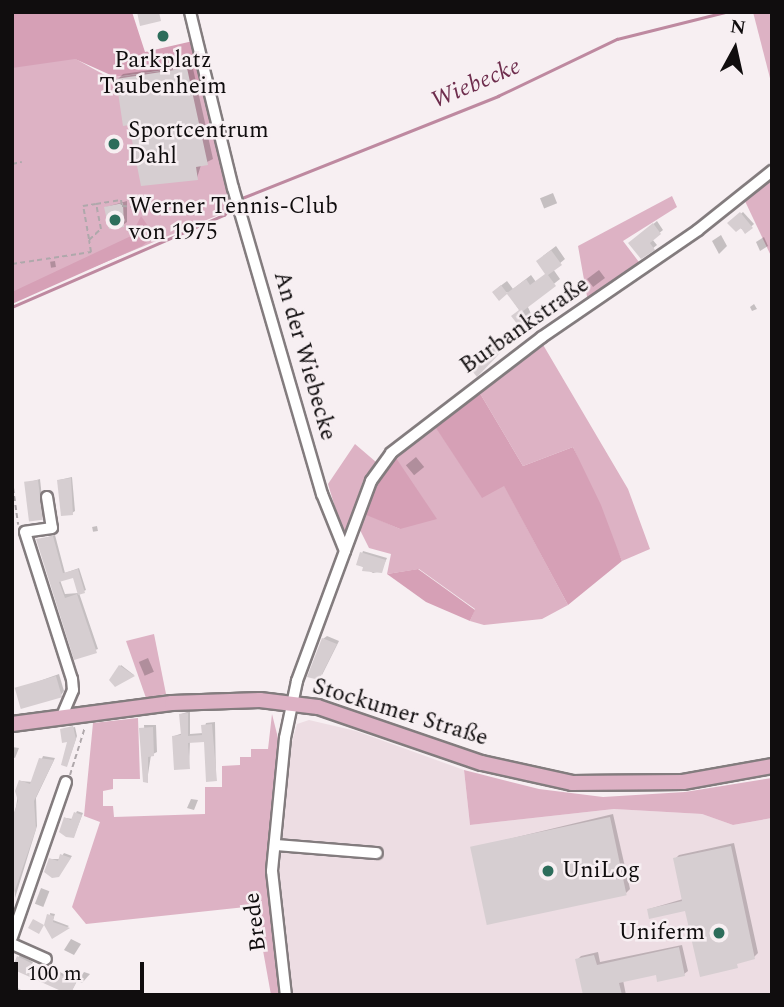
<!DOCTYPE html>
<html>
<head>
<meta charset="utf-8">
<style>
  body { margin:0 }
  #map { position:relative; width:784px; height:1007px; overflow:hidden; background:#f7eff2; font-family:Spectral,serif }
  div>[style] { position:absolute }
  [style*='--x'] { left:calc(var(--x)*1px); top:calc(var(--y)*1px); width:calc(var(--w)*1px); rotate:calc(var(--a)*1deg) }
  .built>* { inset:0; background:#eddde3 }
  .green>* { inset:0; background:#ddb2c4 }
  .forest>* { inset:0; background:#d6a0b6 }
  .shadow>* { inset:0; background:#0003; transform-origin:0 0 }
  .stream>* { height:2.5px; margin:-1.25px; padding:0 1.25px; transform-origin:1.25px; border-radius:1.25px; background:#be89a0 }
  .building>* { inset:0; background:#d6ced1; transform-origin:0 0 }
  .path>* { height:2px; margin-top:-1px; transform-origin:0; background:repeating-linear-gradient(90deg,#afa8ab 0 5px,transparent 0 8.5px) }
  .roads { filter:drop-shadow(2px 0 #837c7e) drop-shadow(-2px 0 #837c7e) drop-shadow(0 2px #837c7e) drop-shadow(0 -2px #837c7e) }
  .minor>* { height:10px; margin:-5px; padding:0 5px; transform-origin:5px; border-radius:5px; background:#fff }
  .major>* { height:14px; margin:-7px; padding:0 7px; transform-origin:7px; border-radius:7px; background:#ddb1c4 }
  .dots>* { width:19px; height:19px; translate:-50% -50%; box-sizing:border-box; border:4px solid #f7eff2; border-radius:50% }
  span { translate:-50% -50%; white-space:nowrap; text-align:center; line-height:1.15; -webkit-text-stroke:5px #f7eff2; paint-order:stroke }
  .poi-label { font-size:23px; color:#100d0e }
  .left { translate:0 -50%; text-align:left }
  .right { translate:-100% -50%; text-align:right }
  .street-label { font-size:23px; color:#100d0e }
  .water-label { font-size:24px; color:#6e2d4d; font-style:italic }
  .frame { position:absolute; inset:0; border:14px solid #100d0e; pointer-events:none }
  .north { position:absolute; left:700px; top:14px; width:70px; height:70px; -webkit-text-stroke:5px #f7eff2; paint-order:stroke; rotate:8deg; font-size:19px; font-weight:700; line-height:28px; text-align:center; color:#100d0e }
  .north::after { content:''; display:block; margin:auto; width:24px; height:32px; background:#100d0e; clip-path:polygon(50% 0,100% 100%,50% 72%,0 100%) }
  .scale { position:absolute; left:14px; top:962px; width:130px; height:32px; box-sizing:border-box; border:4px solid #100d0e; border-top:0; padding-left:9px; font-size:21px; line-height:24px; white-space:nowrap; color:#100d0e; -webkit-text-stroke:5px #f7eff2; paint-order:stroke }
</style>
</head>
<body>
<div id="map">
  <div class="built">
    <div style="clip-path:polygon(309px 720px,356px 731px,464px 770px,470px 825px,614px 809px,702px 814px,733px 825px,772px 818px,772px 995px,280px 995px,268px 910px,277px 898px,290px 749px,297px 724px)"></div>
  </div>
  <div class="green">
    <div style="clip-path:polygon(753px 12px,772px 12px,772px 86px)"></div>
    <div style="clip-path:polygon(72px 57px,110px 78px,196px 66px,233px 209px,12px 301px,12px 66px)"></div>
    <div style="clip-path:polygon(772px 180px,772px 258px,744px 199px)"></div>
    <div style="clip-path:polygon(672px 196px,677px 207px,623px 241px,642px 266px,588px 302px,578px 246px)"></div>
    <div style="clip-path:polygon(542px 343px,628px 489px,650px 549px,622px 561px,573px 447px,523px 466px,478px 390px)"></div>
    <div style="clip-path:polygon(434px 424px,482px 497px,504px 485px,568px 605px,542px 619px,484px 625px,470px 621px,475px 609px,419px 569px,387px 574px,391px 554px,369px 548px,359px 528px,364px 513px,400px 529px,394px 455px)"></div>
    <div style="clip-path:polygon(355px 444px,376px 462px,363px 481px,344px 537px,328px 484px)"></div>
    <div style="clip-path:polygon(154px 634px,166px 694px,146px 698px,126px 641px)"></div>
    <div style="clip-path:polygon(272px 714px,278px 738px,266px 876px,280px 995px,271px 995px,255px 906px,86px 924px,72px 907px,100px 822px,84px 816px,93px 723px,138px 718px,140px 779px,113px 779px,113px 789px,103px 791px,103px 806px,113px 806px,114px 817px,205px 814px,205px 787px,222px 787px,222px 766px,240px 765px,240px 757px,251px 757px,251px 749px,268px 749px)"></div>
    <div style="clip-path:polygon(464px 770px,539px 789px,603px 797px,685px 792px,772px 778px,772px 818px,733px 825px,702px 814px,614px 809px,470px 825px)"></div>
  </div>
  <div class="forest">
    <div style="clip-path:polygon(12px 12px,132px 12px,145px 52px,193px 41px,202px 79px,189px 82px,186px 67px,115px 77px,75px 59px,12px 68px)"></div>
    <div style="clip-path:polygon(141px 216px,155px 236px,142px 246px,12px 304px,12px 292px,131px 236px)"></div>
    <div style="clip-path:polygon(478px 390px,523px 466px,573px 447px,601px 505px,622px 561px,568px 605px,504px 486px,482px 498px,434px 425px)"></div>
    <div style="clip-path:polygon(394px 455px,437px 519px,400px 529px,364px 514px,376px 481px)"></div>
    <div style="clip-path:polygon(418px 569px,475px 610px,470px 621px,426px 602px,387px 574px)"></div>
  </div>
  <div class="shadow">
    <div style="clip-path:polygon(192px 64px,213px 159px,201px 165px,197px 178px,131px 123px,118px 79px,123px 74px)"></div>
    <div style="left:553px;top:193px;width:11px;height:14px;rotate:68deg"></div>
    <div style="clip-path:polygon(127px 201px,127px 222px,123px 225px,106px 207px)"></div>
    <div style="clip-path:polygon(743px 212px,754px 224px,746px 231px,730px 223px)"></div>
    <div style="clip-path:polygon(657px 221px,663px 230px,652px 239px,657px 245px,642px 257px,634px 240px)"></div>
    <div style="clip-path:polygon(721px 235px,727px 246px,719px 254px,712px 241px)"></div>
    <div style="clip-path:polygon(764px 237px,768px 246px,760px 251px,756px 242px)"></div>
    <div style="clip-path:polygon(556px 246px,565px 259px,553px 269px,560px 279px,527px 305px,533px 318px,528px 323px,507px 292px,499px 298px,499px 287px,507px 281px,513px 289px,531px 275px,536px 282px,547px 274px,543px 256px)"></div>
    <div style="left:55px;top:261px;width:6px;height:5px;rotate:81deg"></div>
    <div style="left:599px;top:270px;width:10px;height:15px;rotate:53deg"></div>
    <div style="clip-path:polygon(754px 304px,757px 309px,752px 311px,750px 307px)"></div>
    <div style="clip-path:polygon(504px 338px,508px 343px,477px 374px,472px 360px)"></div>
    <div style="left:416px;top:457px;width:13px;height:13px;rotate:51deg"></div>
    <div style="clip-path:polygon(72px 477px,75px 511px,72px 513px,59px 480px)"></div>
    <div style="clip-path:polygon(40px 479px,44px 516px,42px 518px,26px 483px)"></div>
    <div style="left:97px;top:526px;width:5px;height:5px;rotate:79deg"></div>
    <div style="clip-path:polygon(evenodd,55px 535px,65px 573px,79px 568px,86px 590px,79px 593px,98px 649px,75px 657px,38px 540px,55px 535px,74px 575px,79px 593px,65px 594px,60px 580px,74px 575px)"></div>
    <div style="clip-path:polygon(363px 551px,387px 558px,381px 571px,373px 573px,358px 564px)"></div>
    <div style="clip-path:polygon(327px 636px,339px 641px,322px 675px,323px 639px)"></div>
    <div style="left:148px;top:658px;width:15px;height:10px;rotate:67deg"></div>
    <div style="clip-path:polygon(121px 665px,134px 675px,116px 684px,111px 679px)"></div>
    <div style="clip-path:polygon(59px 674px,64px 691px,61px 695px,17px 689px)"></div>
    <div style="clip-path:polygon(190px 711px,190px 734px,203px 733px,206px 723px,215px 722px,216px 779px,206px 740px,190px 741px,189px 767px,174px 736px,183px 733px,181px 714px)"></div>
    <div style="clip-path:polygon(144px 725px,156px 725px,157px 752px,151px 755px,147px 781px)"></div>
    <div style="clip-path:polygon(75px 727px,77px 736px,67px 765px,69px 740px,62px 730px)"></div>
    <div style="clip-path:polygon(12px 747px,19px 748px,15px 758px,12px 757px)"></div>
    <div style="clip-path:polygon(43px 756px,55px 758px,36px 798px,37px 826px,15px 898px,12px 833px,20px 781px,33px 782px)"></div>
    <div style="clip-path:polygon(191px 799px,198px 800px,194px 810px,187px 808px)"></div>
    <div style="clip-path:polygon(77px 811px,83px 813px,74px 836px,66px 818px,73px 819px)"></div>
    <div style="clip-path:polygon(613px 814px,630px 889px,626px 893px,472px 848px)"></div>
    <div style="clip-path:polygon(734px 843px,758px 953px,754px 957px,686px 909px,649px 909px,683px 899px,675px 859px,679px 855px)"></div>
    <div style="clip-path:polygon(64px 853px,72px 856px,58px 875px,50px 859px,60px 859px)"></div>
    <div style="left:41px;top:888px;width:9px;height:17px;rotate:21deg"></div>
    <div style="clip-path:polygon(50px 913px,55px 914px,53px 920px,69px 926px,52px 937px)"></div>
    <div style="clip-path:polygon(71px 939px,81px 944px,74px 955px,64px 950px)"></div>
    <div style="clip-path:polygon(682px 945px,688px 971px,684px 974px,657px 973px,623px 980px,626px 995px,585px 995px,577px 960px,581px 956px,598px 952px,600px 962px)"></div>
    <div style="clip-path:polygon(20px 955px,33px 962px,31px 966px,58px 975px,60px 972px,77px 981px,71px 992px,13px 968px)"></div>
    <div style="clip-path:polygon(84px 972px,90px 974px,82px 983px,78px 981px)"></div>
    <div style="clip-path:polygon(13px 985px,29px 995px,12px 995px)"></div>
  </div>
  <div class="stream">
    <div style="--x:242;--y:198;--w:276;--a:-21.7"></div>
    <div style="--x:498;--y:96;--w:132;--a:-25.6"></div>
    <div style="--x:617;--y:39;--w:111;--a:-14"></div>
    <div style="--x:12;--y:307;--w:231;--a:-23.5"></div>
    <div style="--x:224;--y:215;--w:14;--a:-45"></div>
  </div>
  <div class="building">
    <div style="clip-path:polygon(137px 12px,159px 12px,161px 21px,140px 26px)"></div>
    <div style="clip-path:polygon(187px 68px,208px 165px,196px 167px,198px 180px,141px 186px,129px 125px,123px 126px,116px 79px)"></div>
    <div style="clip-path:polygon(123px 203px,124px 227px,109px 229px,104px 207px)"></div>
    <div style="clip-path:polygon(740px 212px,753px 228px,745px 234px,741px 228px,736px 232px,727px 223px)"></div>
    <div style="clip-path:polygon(653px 223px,661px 234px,650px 243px,655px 250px,641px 259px,628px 243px)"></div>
    <div style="clip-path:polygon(551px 250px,562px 265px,548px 275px,556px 286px,523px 311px,529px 324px,522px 330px,511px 316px,519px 310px,507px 294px,499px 301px,492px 292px,501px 285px,507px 293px,526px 279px,530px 285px,545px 274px,536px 261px)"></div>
    <div style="clip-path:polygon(500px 340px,505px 348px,477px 377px,466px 363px)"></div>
    <div style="clip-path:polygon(71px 478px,73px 515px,61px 516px,57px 480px)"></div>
    <div style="left:38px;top:480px;width:40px;height:14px;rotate:83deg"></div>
    <div style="clip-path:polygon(53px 536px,63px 573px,78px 569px,85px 593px,78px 595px,73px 578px,59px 582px,65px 598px,77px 594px,97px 653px,74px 660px,36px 539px)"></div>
    <div style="clip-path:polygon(360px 552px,386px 560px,382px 573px,362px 571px,363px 567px,356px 565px)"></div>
    <div style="clip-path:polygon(322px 638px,337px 644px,319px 680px,307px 677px)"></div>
    <div style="clip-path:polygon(119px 665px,135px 676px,115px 687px,109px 680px)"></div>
    <div style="left:56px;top:676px;width:22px;height:43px;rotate:74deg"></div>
    <div style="clip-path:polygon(188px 713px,188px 736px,202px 735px,201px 725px,212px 724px,217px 781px,206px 782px,204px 742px,188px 743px,190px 769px,174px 770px,172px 736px,181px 735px,179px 714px)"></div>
    <div style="clip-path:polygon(73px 726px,76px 739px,67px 767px,61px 765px,67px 742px,62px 743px,60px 729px)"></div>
    <div style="clip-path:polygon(153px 727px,154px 756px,148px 757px,148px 783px,143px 782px,139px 728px)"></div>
    <div style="clip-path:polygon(39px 758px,54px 760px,34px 801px,36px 829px,12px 899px,12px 818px,18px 801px,15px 791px,19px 780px,30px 784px)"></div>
    <div style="clip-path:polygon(74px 812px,82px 815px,74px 838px,66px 837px,59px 832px,64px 817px,71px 820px)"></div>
    <div style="left:610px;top:817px;width:80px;height:143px;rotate:78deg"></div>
    <div style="clip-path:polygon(731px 846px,755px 959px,737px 964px,738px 968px,700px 977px,685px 911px,649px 919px,647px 909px,682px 901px,673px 858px)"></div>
    <div style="clip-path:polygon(60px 854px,71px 858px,59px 877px,52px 878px,44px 872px,49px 858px,58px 861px)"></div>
    <div style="clip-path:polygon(47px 914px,54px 916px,53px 922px,70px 928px,52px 939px,44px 925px,39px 934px,28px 928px,33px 919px,44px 925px)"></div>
    <div style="clip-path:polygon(679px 947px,685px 976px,657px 982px,656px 975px,619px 983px,622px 995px,583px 995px,575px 959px,594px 955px,597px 965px)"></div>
    <div style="clip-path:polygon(17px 956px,33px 964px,31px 968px,55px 977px,57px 973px,76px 983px,70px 995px,12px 969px)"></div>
  </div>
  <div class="path">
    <div style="--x:12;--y:164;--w:10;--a:-11"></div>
    <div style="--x:89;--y:239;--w:34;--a:-100"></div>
    <div style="--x:83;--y:206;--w:13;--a:-9"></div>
    <div style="--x:12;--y:264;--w:80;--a:-8.6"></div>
    <div style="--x:91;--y:252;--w:12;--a:-99"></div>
    <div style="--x:89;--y:240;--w:16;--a:-43"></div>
    <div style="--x:101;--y:229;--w:25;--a:-101"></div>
    <div style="--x:96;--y:204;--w:25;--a:-9"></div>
    <div style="--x:121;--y:200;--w:6;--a:81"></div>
    <div style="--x:122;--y:206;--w:18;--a:3"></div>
    <div style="--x:13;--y:488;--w:37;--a:82"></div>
    <div style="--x:70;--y:775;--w:50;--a:-72.6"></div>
  </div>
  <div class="roads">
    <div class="minor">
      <div style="--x:190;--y:12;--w:181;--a:76.3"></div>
      <div style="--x:233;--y:188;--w:319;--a:73.8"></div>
      <div style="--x:322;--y:494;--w:61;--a:68"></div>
      <div style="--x:345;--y:551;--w:139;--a:110.3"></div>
      <div style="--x:297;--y:681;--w:58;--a:101.9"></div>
      <div style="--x:285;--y:738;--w:134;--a:95.6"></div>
      <div style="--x:272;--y:871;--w:125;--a:83.6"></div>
      <div style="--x:47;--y:497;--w:31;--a:81"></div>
      <div style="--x:52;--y:528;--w:27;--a:172"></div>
      <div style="--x:25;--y:532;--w:154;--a:72.3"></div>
      <div style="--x:72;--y:679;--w:11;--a:85"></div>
      <div style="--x:73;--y:690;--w:30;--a:113"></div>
      <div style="--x:345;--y:551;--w:75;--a:-69.6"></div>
      <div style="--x:371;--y:481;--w:34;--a:-54"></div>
      <div style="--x:391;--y:453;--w:190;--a:-37.5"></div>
      <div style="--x:542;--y:337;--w:189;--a:-34.4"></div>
      <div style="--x:698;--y:230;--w:95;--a:-38.6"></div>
      <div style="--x:275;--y:845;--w:102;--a:4.5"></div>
      <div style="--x:12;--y:937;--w:164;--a:-70.8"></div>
      <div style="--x:12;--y:944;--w:37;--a:24"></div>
    </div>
    <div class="major">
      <div style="--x:12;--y:724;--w:161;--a:-7.5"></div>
      <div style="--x:172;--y:703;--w:88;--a:-2"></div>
      <div style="--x:260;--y:700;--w:58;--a:6.9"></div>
      <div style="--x:318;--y:707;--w:173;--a:18.9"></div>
      <div style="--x:482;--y:763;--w:92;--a:12.5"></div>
      <div style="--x:572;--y:783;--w:111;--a:-0.5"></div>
      <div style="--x:683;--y:782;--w:90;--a:-10.2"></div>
    </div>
  </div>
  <div class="dots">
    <div style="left:163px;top:36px;background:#2d6d5b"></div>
    <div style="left:114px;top:144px;background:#2d6d5b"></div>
    <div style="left:115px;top:220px;background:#2d6d5b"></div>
    <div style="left:548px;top:871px;background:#2d6d5b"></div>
    <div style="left:719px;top:933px;background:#2d6d5b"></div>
  </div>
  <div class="poi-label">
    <span style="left:163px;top:74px">Parkplatz<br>Taubenheim</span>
    <span class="left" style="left:128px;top:144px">Sportcentrum<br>Dahl</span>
    <span class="left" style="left:129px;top:220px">Werner Tennis-Club<br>von 1975</span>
    <span class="left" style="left:562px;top:871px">UniLog</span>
    <span class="right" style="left:705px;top:933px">Uniferm</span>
  </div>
  <div class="street-label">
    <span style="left:525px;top:326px;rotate:-35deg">Burbankstraße</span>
    <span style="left:304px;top:356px;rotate:74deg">An der Wiebecke</span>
    <span style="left:400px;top:713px;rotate:17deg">Stockumer Straße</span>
    <span style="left:256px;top:922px;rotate:-97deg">Brede</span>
  </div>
  <div class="water-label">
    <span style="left:476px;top:84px;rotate:-23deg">Wiebecke</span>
  </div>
  <div class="frame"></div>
  <div class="north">N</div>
  <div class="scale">100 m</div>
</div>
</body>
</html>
